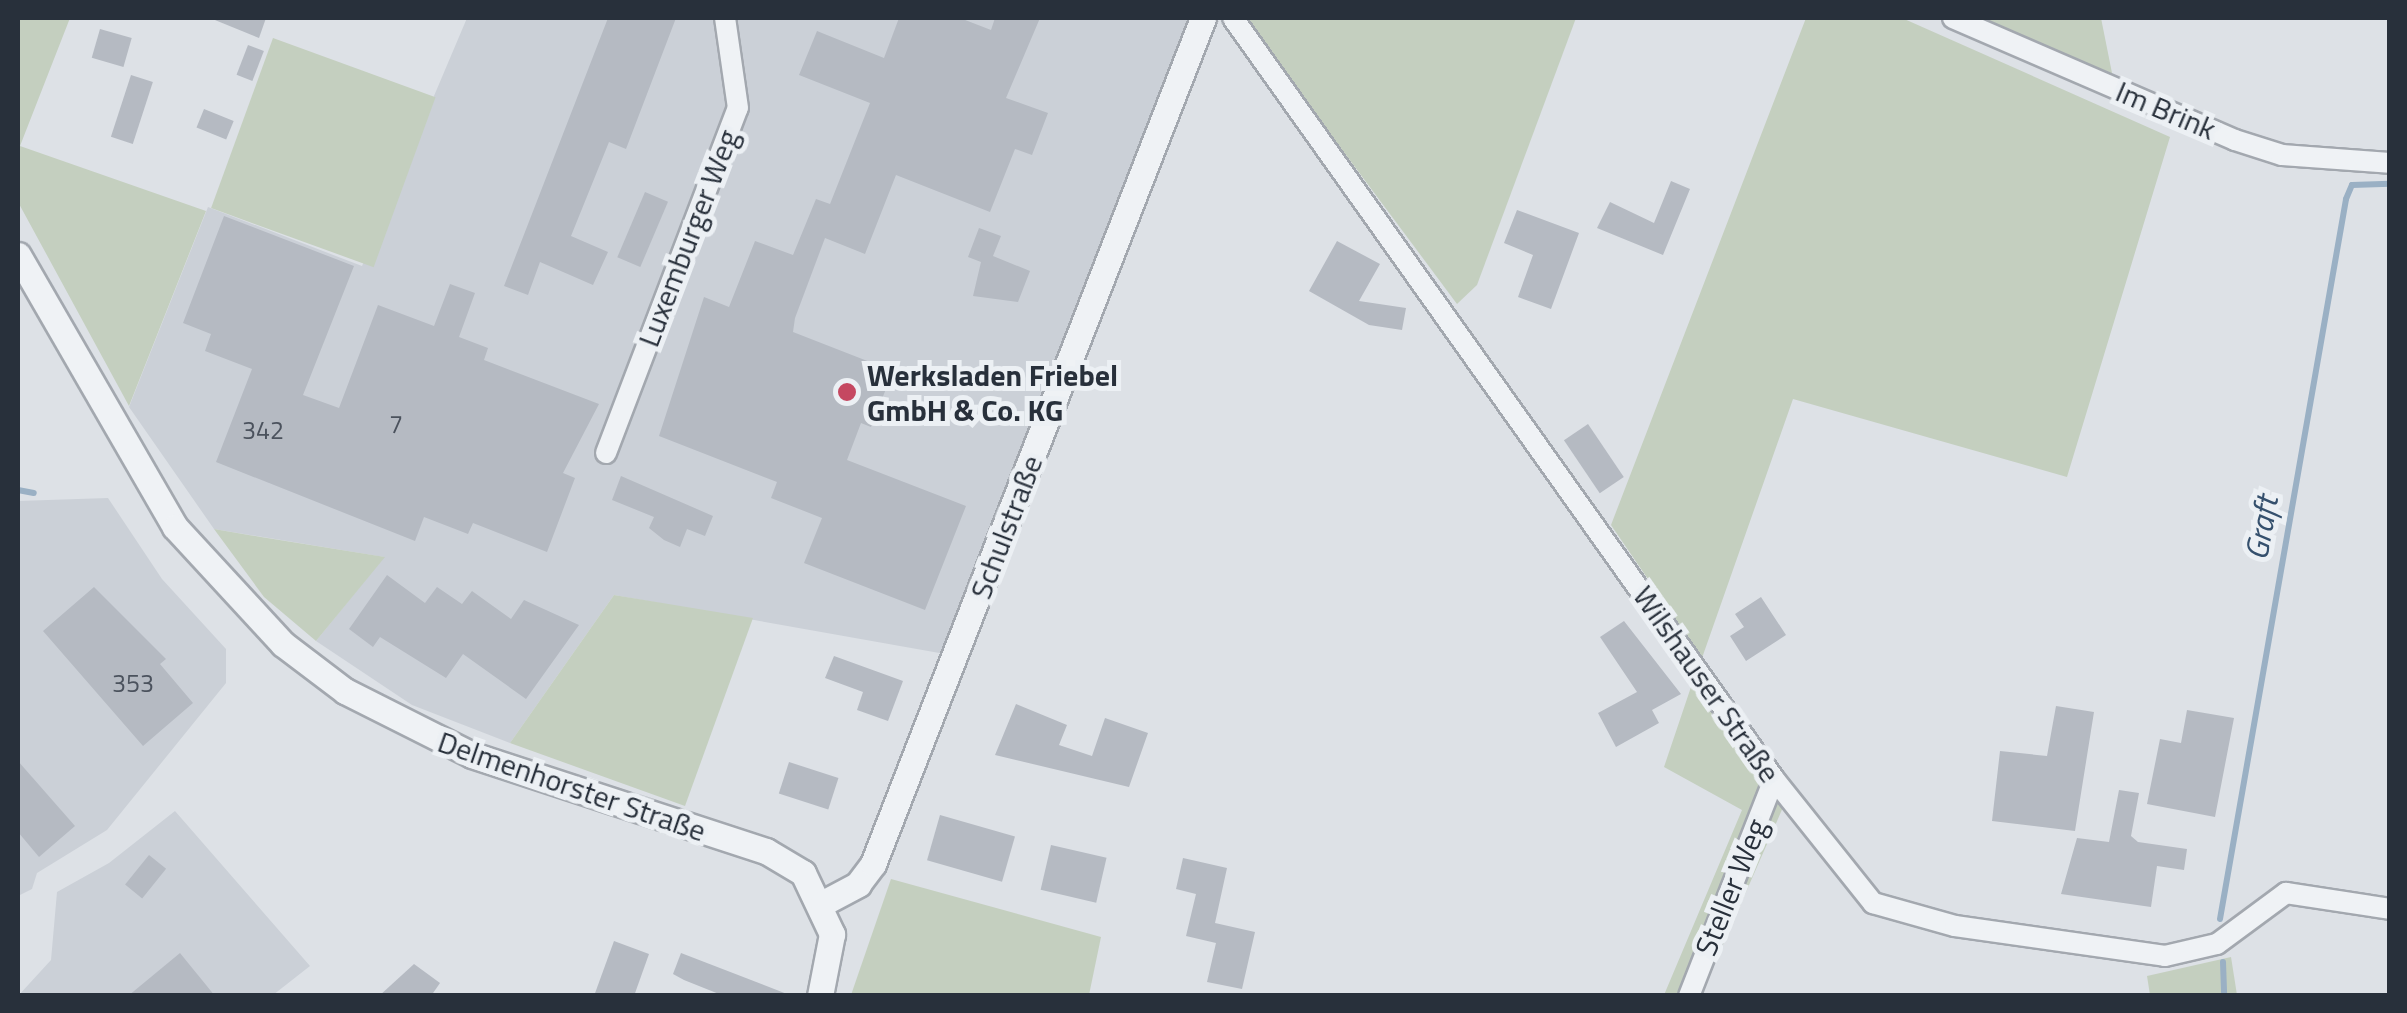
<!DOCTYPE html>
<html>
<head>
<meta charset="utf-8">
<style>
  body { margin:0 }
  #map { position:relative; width:2407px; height:1013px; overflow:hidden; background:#dde1e6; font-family:"Titillium Web",sans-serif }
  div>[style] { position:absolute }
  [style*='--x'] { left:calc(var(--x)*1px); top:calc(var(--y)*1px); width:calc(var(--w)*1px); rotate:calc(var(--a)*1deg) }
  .built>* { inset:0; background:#cbd0d7 }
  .green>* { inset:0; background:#c4cfbf; transform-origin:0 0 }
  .stream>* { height:6px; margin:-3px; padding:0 3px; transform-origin:3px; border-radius:3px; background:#9ab0c4 }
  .building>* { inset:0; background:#b5bac2; transform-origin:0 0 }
  .roads { filter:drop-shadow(2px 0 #a3a8af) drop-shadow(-2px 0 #a3a8af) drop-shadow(0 2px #a3a8af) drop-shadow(0 -2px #a3a8af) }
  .minor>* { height:20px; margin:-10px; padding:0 10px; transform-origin:10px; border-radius:10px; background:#eff2f5 }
  .tertiary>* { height:25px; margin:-12.5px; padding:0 12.5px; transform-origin:12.5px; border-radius:12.5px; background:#eff2f5 }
  .dots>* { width:28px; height:28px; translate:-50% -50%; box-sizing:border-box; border:5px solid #ecf0f4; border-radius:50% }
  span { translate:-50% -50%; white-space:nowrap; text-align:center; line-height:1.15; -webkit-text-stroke:10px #ecf0f4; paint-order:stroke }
  .number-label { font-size:25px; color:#4b525d }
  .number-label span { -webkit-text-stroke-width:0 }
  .street-label { font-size:30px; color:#28303b }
  .poi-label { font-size:30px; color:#28303b; font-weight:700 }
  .left { translate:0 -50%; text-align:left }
  .water-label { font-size:32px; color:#35506d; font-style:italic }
  .frame { position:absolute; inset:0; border:20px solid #28303b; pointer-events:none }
</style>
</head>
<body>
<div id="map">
  <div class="built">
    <div style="clip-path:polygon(467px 18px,1192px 18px,945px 654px,614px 595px,510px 743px,412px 705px,316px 641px,384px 557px,214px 529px,129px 407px,208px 207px,362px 266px)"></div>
    <div style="clip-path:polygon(108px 498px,162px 579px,226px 649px,226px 683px,107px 830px,37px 873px,32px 889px,18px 896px,18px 501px)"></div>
    <div style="clip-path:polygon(175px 811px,310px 966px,273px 995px,18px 996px,51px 960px,57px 892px,109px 863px)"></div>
  </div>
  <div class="green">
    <div style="clip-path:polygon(18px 18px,70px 18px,20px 146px,206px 211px,129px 406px,18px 202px)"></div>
    <div style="clip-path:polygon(1244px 18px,1576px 18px,1477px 285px,1457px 304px)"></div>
    <div style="clip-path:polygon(1806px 18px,1902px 18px,2170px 137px,2067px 477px,1793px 399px,1702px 658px,1611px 525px)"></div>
    <div style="clip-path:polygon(1978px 18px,2101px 18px,2113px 78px)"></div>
    <div style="left:273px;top:38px;width:173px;height:181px;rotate:20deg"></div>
    <div style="clip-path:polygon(214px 529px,261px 537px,385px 557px,316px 641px,264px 597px)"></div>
    <div style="clip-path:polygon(614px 595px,753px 618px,685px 806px,510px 743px)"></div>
    <div style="clip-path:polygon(1692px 684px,1784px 805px,1701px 995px,1664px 995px,1742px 810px,1664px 767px)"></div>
    <div style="clip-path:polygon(891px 879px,1101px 937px,1089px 995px,851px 995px)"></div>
    <div style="clip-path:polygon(2231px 957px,2237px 995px,2150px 995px,2147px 976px)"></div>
  </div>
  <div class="stream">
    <div style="--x:18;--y:490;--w:16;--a:11"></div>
    <div style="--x:2220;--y:919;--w:731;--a:-80.07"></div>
    <div style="--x:2346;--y:199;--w:15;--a:-67"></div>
    <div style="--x:2352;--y:185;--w:38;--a:-2"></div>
    <div style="--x:2223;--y:962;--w:34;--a:88"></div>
  </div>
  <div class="building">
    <div style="clip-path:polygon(210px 18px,266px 18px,259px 38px)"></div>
    <div style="clip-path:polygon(608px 18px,676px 18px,626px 149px,609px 142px,571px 236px,608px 252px,593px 285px,540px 262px,528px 295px,504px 286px)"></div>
    <div style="clip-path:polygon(899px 18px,960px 18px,991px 30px,995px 18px,1040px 18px,1006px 98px,1048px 113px,1032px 155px,1015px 149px,990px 212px,896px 175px,865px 254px,825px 238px,795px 318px,793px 332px,893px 371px,871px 427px,861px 423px,847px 460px,966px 506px,925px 610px,804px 563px,822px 518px,771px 498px,777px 482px,659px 436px,704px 297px,729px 307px,755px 241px,793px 255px,816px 199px,830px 204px,870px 103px,799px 75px,817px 31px,884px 58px)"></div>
    <div style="left:100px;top:29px;width:33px;height:30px;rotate:16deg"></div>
    <div style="left:248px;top:45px;width:17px;height:32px;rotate:21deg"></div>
    <div style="left:131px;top:75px;width:23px;height:65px;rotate:18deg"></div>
    <div style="left:204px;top:109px;width:32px;height:20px;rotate:22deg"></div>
    <div style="clip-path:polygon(1671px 181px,1690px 189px,1663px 255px,1597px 228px,1610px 202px,1654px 223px)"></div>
    <div style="left:645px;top:192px;width:25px;height:71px;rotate:23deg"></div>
    <div style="clip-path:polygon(1517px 210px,1579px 233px,1551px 309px,1518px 297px,1533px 255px,1504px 243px)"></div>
    <div style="clip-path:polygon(224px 216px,354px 266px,303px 395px,339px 408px,378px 305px,434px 326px,450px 284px,475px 293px,459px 337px,488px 348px,484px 360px,599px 404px,563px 473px,575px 478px,547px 552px,473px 523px,468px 534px,424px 517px,415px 541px,216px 462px,252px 369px,205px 351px,211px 334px,183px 323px)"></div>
    <div style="clip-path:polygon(979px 228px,1001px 236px,993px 256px,1030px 271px,1018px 302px,973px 296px,981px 262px,968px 257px)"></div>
    <div style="clip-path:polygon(1337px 241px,1380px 264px,1359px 301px,1406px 308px,1402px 330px,1369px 325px,1309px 291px)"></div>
    <div style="left:1588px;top:424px;width:64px;height:29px;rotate:56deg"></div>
    <div style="clip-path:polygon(621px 476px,713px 516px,705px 536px,687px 529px,680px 547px,664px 540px,649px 528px,654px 517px,612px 500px)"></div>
    <div style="clip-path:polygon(387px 575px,425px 603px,437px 587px,462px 604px,472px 591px,511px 619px,524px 600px,579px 625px,526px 699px,463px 654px,446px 678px,380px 637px,373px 647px,349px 629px)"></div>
    <div style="clip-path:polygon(94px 587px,166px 659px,160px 664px,193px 703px,143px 746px,43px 631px)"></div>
    <div style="clip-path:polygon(1761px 597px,1786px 635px,1746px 661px,1730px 636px,1744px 627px,1735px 614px)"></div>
    <div style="clip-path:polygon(1624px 621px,1681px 694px,1652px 710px,1659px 723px,1616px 747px,1598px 713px,1637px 692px,1600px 637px)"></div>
    <div style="clip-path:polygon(834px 656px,903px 681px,888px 721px,857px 710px,863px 692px,825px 678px)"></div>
    <div style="clip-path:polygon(1016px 704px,1067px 725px,1059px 745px,1092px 756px,1105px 718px,1148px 733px,1129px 787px,995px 755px)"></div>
    <div style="clip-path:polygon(2056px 706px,2094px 712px,2075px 831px,1992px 821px,2000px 751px,2047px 756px)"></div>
    <div style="clip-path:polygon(2187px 710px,2234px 718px,2215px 817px,2147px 804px,2160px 739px,2181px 743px)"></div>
    <div style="clip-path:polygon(18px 761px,75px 826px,39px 857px,18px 832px)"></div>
    <div style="left:789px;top:762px;width:52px;height:33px;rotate:18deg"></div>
    <div style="clip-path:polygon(2119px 790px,2139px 793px,2131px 836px,2138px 842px,2187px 849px,2184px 870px,2157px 866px,2151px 907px,2061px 894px,2077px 838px,2109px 842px)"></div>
    <div style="left:940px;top:815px;width:78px;height:47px;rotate:16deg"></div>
    <div style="left:1051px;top:845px;width:57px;height:46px;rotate:13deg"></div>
    <div style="left:149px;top:855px;width:22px;height:38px;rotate:39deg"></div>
    <div style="clip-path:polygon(1183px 858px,1227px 868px,1215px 923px,1255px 932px,1242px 989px,1207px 982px,1216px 943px,1186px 936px,1196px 894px,1176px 889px)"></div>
    <div style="clip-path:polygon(614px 941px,649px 954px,634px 996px,594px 996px)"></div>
    <div style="clip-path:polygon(180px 953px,215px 996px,128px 996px)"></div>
    <div style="clip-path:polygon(681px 953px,787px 994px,787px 996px,724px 996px,684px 980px,673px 974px)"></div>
    <div style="clip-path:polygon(414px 964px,440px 983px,431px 996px,379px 996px)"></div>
  </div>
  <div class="roads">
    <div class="minor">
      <div style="--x:1233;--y:18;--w:934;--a:54.59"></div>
      <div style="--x:1774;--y:779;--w:159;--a:51.4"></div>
      <div style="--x:1873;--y:903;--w:85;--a:15.7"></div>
      <div style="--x:1955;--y:926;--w:212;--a:8.1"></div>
      <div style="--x:2165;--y:956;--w:53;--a:-13"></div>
      <div style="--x:2217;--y:944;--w:86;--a:-36.5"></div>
      <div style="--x:2286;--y:893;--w:105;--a:8.7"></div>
      <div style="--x:1953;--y:18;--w:307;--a:23.4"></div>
      <div style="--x:2235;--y:140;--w:49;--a:17.7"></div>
      <div style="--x:2282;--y:155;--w:108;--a:4.2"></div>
      <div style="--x:606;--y:453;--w:369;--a:-69.1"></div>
      <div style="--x:738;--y:108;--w:91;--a:-98.2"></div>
      <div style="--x:1689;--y:996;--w:233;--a:-68.6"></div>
    </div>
    <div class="tertiary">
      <div style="--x:18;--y:255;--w:314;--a:60"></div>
      <div style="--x:175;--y:527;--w:159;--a:47.3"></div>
      <div style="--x:283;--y:644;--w:78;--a:37.2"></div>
      <div style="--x:345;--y:691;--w:142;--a:26.7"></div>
      <div style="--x:472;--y:755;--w:309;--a:18.1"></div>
      <div style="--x:766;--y:851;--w:43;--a:30.7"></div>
      <div style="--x:803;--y:873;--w:68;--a:64.6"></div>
      <div style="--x:832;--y:934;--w:63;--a:101"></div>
      <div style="--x:823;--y:903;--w:40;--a:-28"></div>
      <div style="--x:858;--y:884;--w:25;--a:-53"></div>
      <div style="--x:873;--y:864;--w:908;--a:-68.69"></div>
    </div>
  </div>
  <div class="dots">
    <div style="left:847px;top:392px;background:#c54861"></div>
  </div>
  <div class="number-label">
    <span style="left:396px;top:424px">7</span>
    <span style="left:263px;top:430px">342</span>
    <span style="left:133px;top:683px">353</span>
  </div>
  <div class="street-label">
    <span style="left:2166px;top:110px;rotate:23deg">Im Brink</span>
    <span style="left:688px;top:238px;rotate:-69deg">Luxemburger Weg</span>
    <span style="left:1006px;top:527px;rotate:-69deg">Schulstraße</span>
    <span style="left:1707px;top:684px;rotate:55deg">Wilshauser Straße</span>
    <span style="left:572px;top:786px;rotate:19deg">Delmenhorster Straße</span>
    <span style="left:1731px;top:887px;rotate:-68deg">Steller Weg</span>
  </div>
  <div class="poi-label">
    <span class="left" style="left:867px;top:392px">Werksladen Friebel<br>GmbH &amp; Co. KG</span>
  </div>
  <div class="water-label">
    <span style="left:2261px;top:528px;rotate:-80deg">Graft</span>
  </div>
  <div class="frame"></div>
</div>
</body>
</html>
